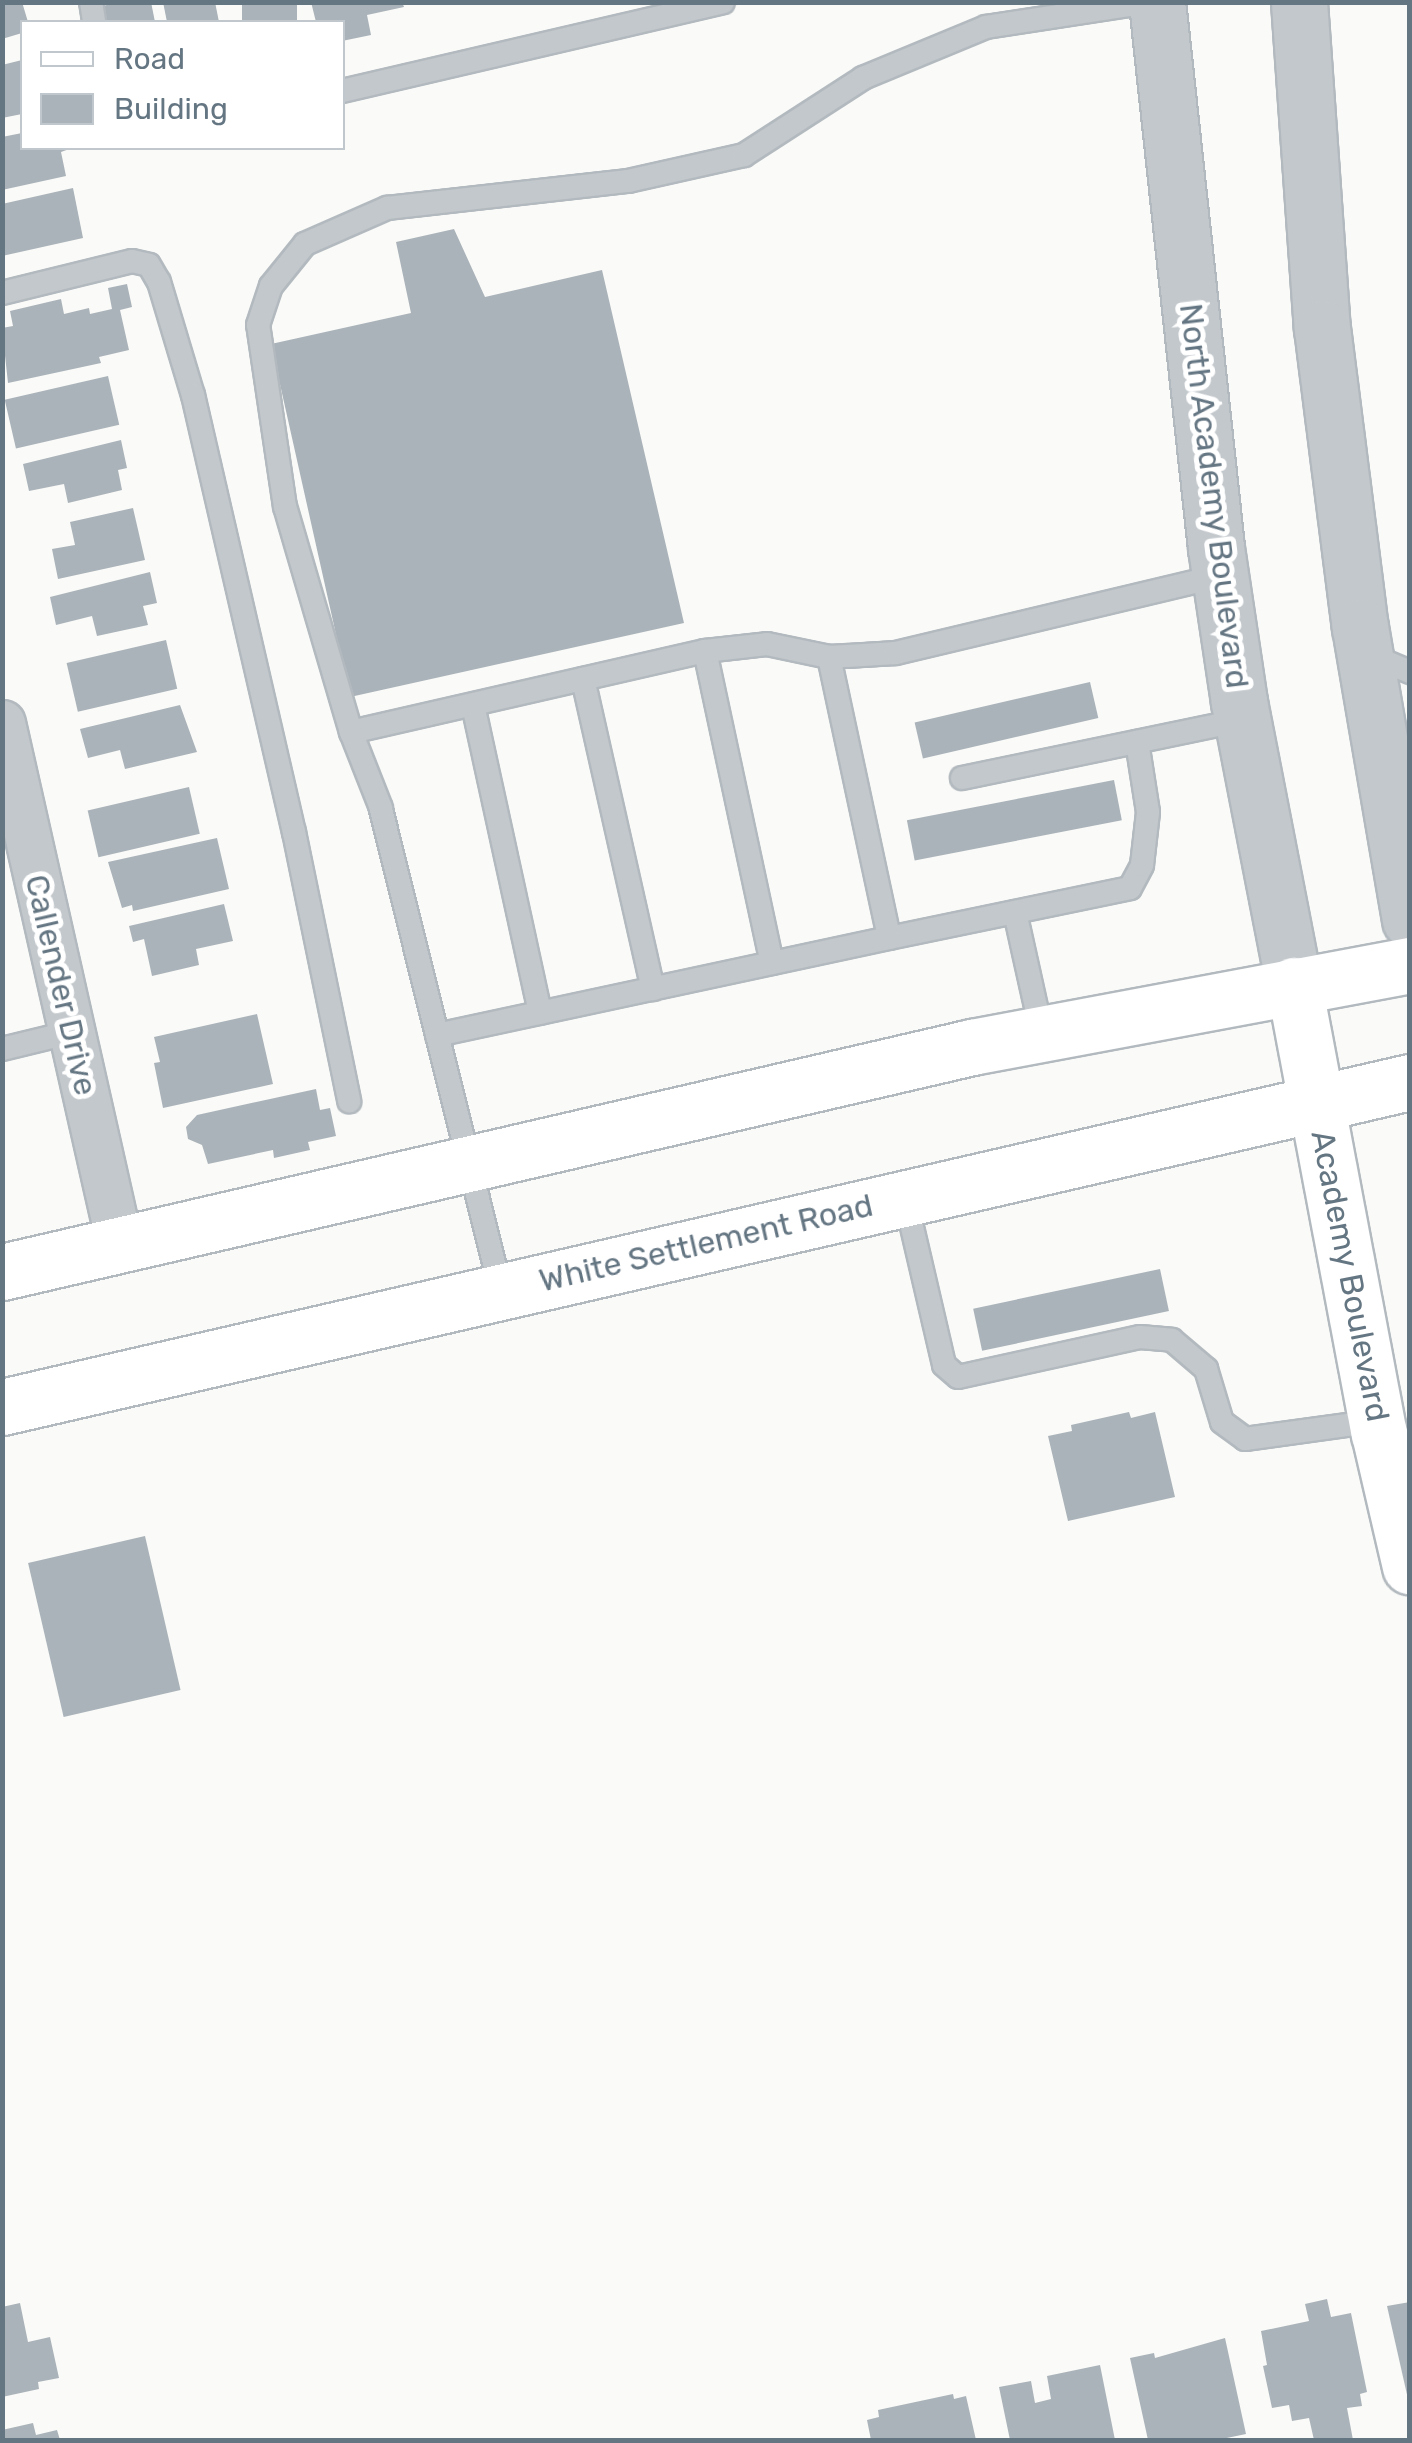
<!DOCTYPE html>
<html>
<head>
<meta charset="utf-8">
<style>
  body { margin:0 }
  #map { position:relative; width:1412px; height:2443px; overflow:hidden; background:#fafaf8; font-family:Rubik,sans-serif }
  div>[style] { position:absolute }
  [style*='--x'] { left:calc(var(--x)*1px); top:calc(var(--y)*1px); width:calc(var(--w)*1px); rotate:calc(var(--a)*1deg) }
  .building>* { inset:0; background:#aab3b9; transform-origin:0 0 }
  .roads { filter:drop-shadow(2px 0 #b3babf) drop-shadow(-2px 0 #b3babf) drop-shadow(0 2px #b3babf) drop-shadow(0 -2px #b3babf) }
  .service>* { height:22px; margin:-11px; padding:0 11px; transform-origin:11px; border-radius:11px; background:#c3c8cc }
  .minor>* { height:45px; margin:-22.5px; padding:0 22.5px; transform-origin:22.5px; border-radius:22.5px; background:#c3c8cc }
  .tertiary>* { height:55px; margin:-27.5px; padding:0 27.5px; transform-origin:27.5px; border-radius:27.5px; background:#c3c8cc }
  .secondary>* { height:55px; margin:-27.5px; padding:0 27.5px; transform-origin:27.5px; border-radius:27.5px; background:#fff }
  .primary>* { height:55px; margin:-27.5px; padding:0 27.5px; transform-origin:27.5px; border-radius:27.5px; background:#fff }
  span { translate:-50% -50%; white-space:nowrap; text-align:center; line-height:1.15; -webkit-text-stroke:10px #fff; paint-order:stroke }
  .street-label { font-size:32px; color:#657683 }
  .frame { position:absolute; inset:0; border:5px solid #657683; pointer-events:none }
  .legend { position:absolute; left:20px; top:20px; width:325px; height:130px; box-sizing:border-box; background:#fff; border:2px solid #c1c8cd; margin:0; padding:12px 18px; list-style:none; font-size:30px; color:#657683 }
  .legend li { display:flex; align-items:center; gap:20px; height:50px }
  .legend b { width:50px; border:2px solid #c1c8cd }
</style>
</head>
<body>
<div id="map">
  <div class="building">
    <div style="clip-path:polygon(2px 2px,22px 2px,28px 22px,22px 22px,22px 33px,2px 39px)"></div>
    <div style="clip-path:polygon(120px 2px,151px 2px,155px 22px,101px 22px,98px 7px)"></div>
    <div style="clip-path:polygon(163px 2px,215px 2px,219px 22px,167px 22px)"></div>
    <div style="left:242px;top:2px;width:55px;height:20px"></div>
    <div style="clip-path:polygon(311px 2px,402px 2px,404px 7px,367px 15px,371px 35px,342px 41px,342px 22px,316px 22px)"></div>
    <div style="clip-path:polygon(22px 60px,22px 114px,2px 118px,2px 65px)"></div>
    <div style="clip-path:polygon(22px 133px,22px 148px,72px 148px,61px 152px,66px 176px,2px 190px,2px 137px)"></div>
    <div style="clip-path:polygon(73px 188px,83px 238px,2px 256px,2px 204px)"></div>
    <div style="clip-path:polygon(454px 229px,485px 297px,602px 270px,684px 623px,350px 697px,271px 344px,411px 313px,396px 242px)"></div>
    <div style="clip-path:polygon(127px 284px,132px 307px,120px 310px,129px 350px,99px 357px,101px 363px,8px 383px,2px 328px,13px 326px,10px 311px,61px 299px,64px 314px,89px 308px,90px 314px,112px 309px,108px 288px)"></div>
    <div style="left:108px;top:376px;width:50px;height:106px;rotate:77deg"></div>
    <div style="clip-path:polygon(121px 440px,127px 468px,118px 470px,122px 490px,68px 503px,64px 484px,29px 491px,23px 464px)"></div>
    <div style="clip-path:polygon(133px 508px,145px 560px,58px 579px,52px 549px,75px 545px,70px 522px)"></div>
    <div style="clip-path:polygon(150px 572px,157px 603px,143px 606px,148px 625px,97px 636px,92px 616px,56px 625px,50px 597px)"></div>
    <div style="left:166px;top:640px;width:50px;height:102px;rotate:77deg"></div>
    <div style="left:1090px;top:682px;width:37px;height:180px;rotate:77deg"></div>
    <div style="clip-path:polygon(180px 705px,197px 752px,125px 769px,120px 750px,88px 758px,80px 729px)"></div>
    <div style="left:1114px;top:780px;width:41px;height:211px;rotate:79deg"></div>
    <div style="left:189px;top:787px;width:48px;height:104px;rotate:77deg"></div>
    <div style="clip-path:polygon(217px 838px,229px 889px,133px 911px,132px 905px,122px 908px,108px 862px)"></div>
    <div style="clip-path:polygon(224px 904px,233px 941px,196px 949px,199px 965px,152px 976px,144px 939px,133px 942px,129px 926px)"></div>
    <div style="clip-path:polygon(257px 1014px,273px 1084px,163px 1108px,154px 1063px,160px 1062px,154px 1037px)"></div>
    <div style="clip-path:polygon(316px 1089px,320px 1110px,330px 1108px,336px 1136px,308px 1142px,310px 1150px,274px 1158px,273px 1150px,208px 1164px,202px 1145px,188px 1139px,186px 1127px,197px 1115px)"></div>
    <div style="left:1160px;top:1269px;width:43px;height:191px;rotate:78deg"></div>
    <div style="clip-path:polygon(1129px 1412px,1131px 1418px,1155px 1412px,1175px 1497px,1068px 1521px,1048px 1436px,1072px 1431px,1071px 1425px)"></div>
    <div style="left:145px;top:1536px;width:158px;height:120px;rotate:77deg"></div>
    <div style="clip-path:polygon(1327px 2299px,1331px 2317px,1351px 2313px,1367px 2392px,1360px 2394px,1362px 2406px,1347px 2408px,1353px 2440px,1314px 2440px,1309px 2418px,1292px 2421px,1289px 2405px,1272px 2408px,1263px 2366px,1267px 2365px,1261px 2331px,1309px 2321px,1305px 2304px)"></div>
    <div style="clip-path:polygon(1410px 2302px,1410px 2399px,1408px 2399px,1387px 2306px)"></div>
    <div style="clip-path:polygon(20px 2303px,28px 2342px,50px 2337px,59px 2378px,38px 2382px,39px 2389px,2px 2397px,2px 2307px)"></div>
    <div style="clip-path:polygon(1225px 2338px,1246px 2434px,1217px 2440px,1148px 2440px,1130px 2358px,1154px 2353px,1155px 2358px)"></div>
    <div style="clip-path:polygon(1100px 2365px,1115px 2440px,1010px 2440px,999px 2387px,1031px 2381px,1035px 2403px,1051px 2399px,1047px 2376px)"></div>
    <div style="clip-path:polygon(953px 2394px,954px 2399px,966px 2396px,976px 2440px,871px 2440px,867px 2420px,879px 2417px,878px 2410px)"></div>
    <div style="clip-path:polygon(33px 2423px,36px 2435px,57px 2430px,60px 2440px,2px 2440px,2px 2430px)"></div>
  </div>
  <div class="roads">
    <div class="service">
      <div style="--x:91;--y:2;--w:20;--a:81"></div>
      <div style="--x:342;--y:91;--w:391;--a:-13.1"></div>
      <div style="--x:2;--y:293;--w:134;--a:-13.8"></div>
      <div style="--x:132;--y:261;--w:17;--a:13"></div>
      <div style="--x:149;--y:265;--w:20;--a:60"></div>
      <div style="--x:159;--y:282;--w:118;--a:73.3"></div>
      <div style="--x:193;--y:395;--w:449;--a:77"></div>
      <div style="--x:294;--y:832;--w:275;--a:78.4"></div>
      <div style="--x:705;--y:651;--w:319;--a:77.9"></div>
      <div style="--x:1367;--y:654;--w:47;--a:22.7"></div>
      <div style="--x:829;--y:657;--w:287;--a:77.9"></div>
      <div style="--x:889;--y:938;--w:246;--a:-11.7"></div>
      <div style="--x:1130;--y:888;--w:26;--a:-62"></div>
      <div style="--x:1142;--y:865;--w:53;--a:-83.5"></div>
      <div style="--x:1148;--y:812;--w:71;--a:-98.9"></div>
      <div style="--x:583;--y:679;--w:318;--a:77.3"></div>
      <div style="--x:473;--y:705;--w:315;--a:77.7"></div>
      <div style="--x:351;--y:732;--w:363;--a:-12.9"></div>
      <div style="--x:705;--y:651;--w:62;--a:-6.4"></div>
      <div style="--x:767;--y:644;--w:63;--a:11.8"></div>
      <div style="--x:829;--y:657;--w:67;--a:-3.4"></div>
      <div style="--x:896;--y:653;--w:333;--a:-13.4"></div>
      <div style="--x:962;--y:778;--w:287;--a:-11.7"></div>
      <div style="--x:1015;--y:912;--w:125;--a:77.5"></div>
      <div style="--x:437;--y:1035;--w:462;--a:-12.1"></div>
      <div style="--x:2;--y:1049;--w:72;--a:-13.7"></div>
      <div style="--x:905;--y:1197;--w:172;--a:76.9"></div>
      <div style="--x:944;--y:1365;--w:18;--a:41"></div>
      <div style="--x:958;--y:1377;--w:186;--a:-12.4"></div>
      <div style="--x:1140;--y:1337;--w:32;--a:5"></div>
      <div style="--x:1172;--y:1340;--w:45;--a:40.5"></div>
      <div style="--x:1206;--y:1369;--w:55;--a:73.2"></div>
      <div style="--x:1222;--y:1422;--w:29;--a:36"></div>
      <div style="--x:1245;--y:1439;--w:133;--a:-7.8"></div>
      <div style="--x:501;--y:1291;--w:498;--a:-104"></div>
      <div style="--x:381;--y:808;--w:82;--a:-111.5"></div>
      <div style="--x:351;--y:732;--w:234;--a:-106.3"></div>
      <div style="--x:285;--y:507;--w:184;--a:-98.4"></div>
      <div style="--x:258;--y:325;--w:41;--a:-71.6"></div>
      <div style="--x:271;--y:286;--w:54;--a:-51"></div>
      <div style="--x:305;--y:244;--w:90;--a:-23.7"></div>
      <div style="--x:387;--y:208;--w:243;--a:-6.4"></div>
      <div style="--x:628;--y:181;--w:119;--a:-12.6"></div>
      <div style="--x:744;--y:155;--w:142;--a:-32.9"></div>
      <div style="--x:863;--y:78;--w:133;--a:-22.5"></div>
      <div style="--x:986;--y:27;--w:166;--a:-8.7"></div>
    </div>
    <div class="minor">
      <div style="--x:2;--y:723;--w:536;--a:77.29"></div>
    </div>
    <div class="tertiary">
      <div style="--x:1157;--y:2;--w:549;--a:83.83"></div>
      <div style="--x:1216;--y:548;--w:156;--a:81.5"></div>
      <div style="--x:1239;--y:702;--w:288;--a:79"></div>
      <div style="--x:1299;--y:2;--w:327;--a:86"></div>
      <div style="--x:1322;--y:328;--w:301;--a:82.8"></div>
      <div style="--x:1360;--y:627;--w:297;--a:80.3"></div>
    </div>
    <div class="secondary">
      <div style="--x:1294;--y:985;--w:456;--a:79.3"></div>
      <div style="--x:1379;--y:1433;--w:137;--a:76.9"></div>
    </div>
    <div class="primary">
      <div style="--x:2;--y:1272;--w:996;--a:-13.06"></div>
      <div style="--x:972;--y:1047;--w:446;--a:-10.6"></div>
      <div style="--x:2;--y:1407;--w:1445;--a:-13"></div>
    </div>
  </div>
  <div class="street-label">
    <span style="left:1214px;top:496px;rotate:83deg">North Academy Boulevard</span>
    <span style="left:61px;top:985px;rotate:77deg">Callender Drive</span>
    <span style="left:706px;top:1243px;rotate:-13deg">White Settlement Road</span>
    <span style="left:1350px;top:1276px;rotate:79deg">Academy Boulevard</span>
  </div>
  <div class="frame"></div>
  <ul class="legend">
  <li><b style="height:12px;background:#fff"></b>Road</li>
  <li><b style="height:28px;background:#aab3b9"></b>Building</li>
  </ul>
</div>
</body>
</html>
